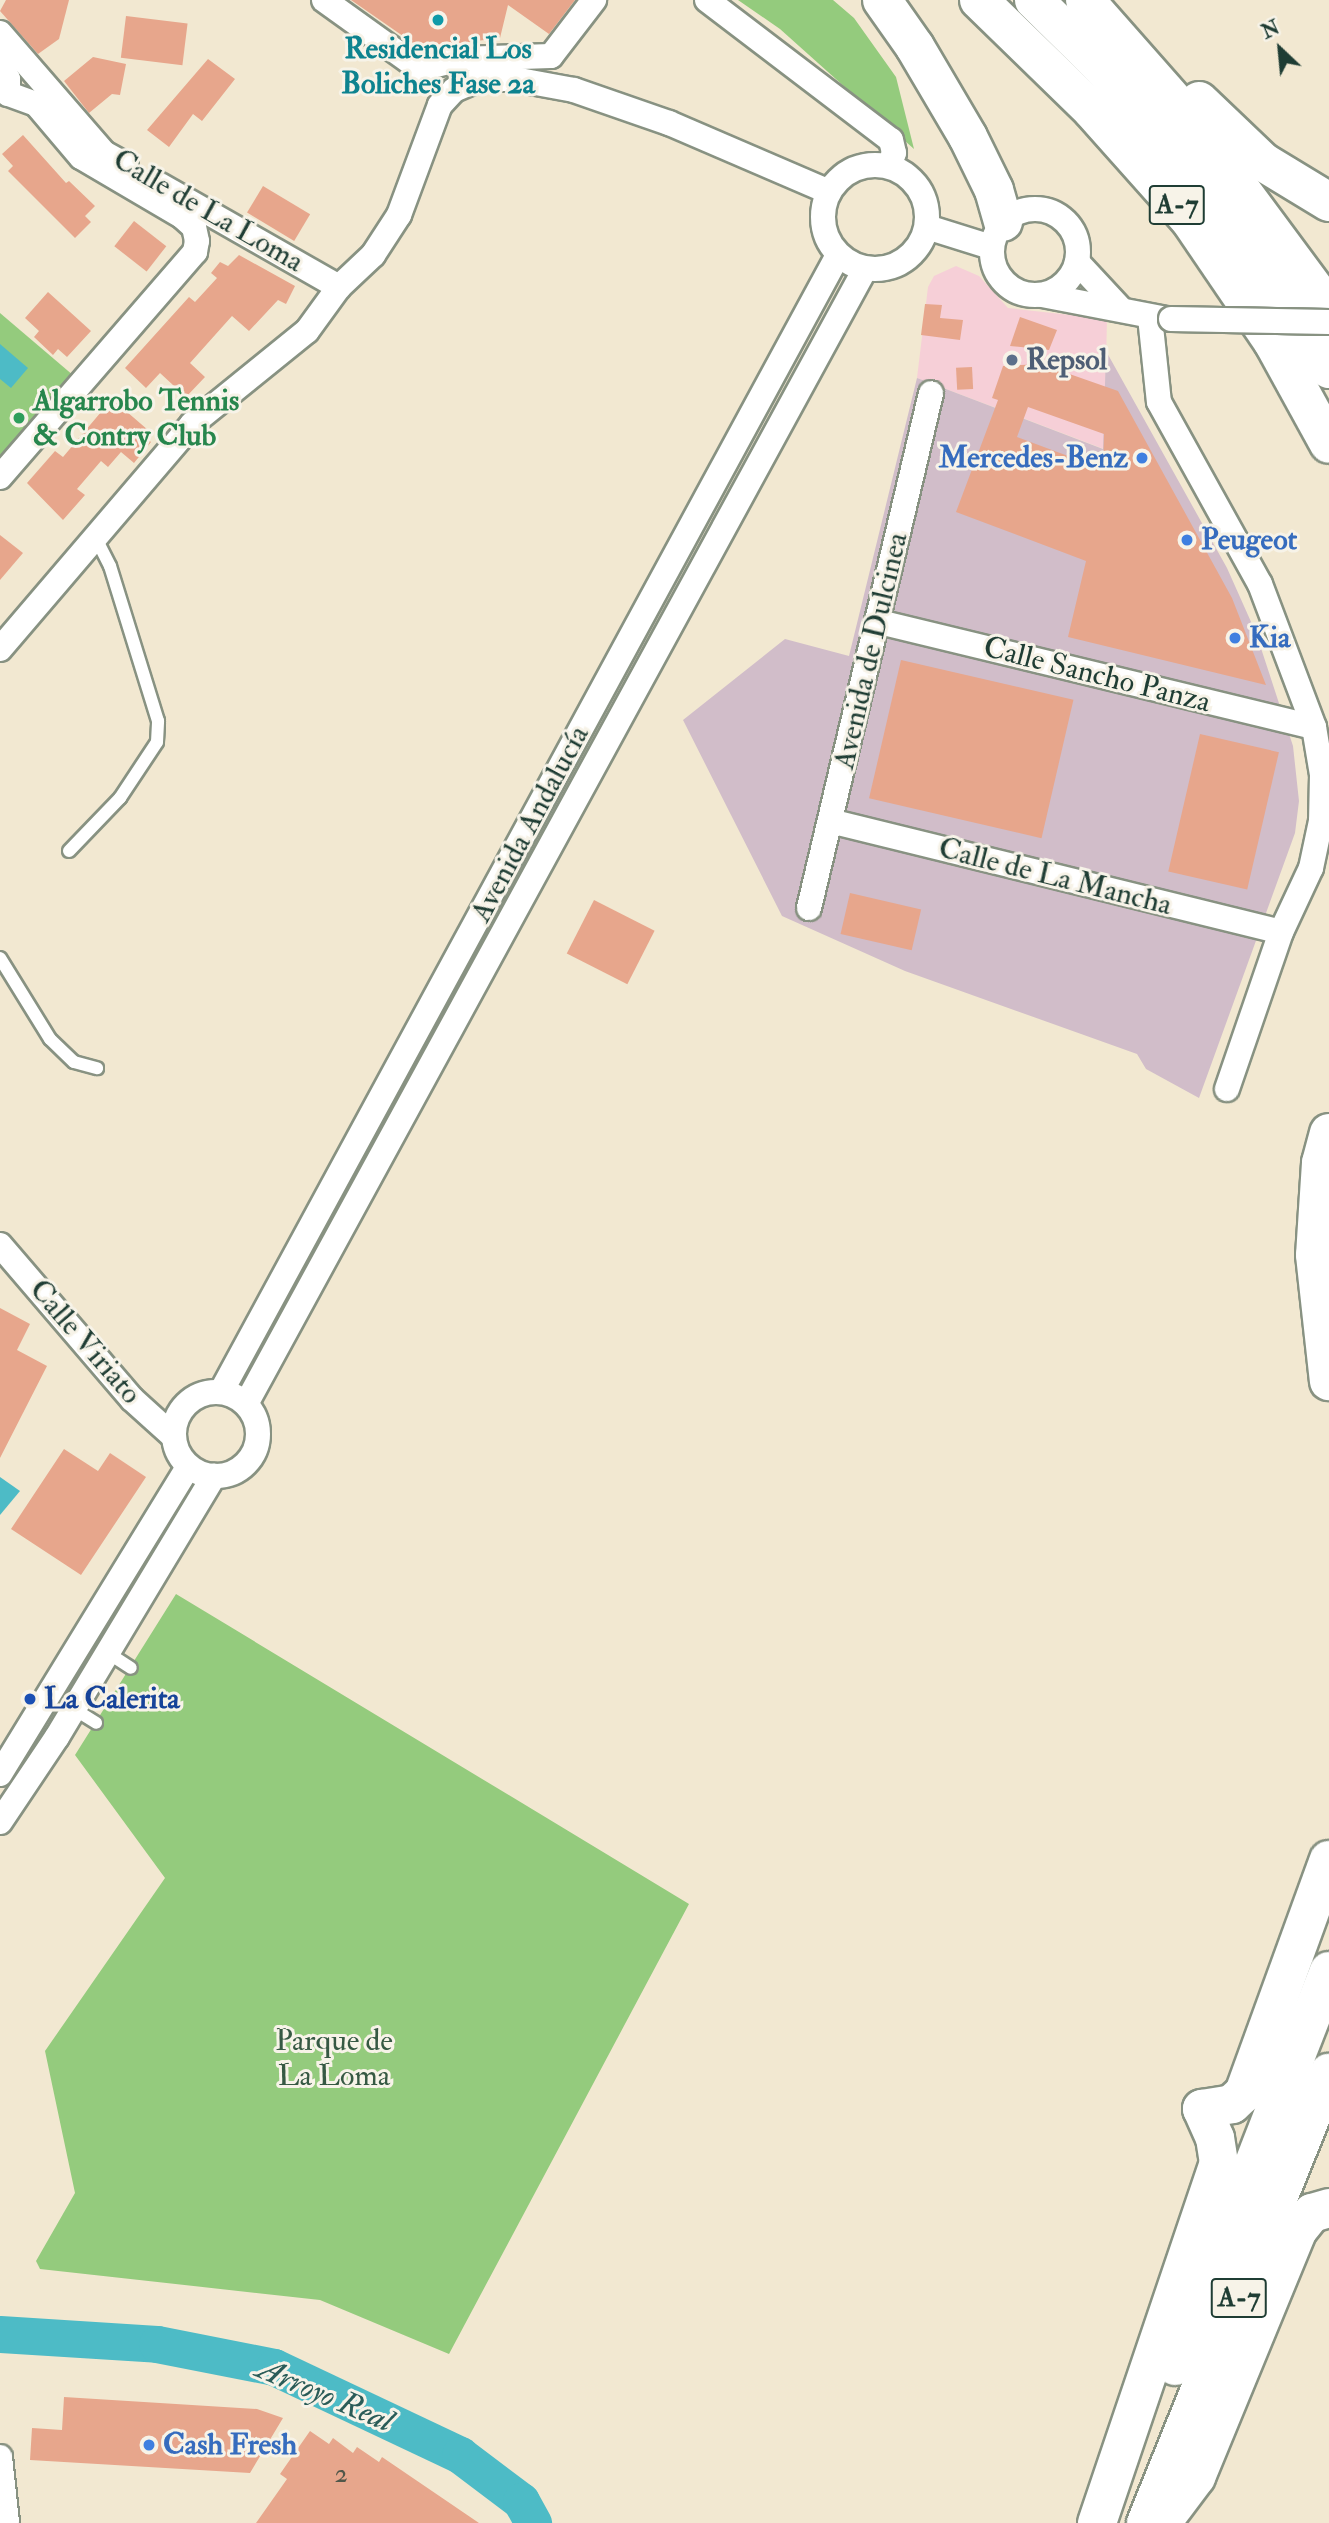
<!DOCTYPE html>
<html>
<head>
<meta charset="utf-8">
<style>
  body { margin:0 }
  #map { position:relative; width:1329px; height:2523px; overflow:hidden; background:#f2e8d1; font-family:"IM FELL Double Pica",serif }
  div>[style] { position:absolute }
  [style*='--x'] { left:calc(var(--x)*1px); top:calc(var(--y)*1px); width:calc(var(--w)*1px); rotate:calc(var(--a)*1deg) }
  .built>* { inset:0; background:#f6cfd7 }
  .industrial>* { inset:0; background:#d1bdc9 }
  .green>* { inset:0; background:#94cb7d }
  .water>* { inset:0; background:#4dbbc6 }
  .river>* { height:37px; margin:-18.5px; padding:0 18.5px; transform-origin:18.5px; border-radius:18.5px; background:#4dbbc6 }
  .building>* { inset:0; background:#e7a68c; transform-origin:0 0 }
  .roads { filter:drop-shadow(2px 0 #889282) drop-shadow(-2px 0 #889282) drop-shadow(0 2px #889282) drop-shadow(0 -2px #889282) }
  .lane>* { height:12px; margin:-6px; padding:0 6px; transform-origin:6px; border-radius:6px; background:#fff }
  .street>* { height:24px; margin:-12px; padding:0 12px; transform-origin:12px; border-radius:12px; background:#fff }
  .street>.ring { margin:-12px; padding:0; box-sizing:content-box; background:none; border:24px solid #fff; border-radius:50% }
  .highway>* { height:38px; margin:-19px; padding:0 19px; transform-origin:19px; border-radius:19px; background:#fff }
  .bridges { filter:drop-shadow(2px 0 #889282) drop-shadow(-2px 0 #889282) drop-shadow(0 2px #889282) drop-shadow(0 -2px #889282) }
  .street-bridge>* { height:24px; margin:-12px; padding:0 12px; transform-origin:12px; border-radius:12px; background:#fff }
  .dots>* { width:19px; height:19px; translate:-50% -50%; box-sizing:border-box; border:4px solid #f7f3e8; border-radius:50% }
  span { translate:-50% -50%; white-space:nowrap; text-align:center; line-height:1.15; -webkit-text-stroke:6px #f7f3e8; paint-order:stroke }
  .number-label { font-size:26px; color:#51574a }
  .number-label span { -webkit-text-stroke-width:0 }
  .shield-label span { padding:2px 5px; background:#f7f3e8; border:2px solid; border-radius:5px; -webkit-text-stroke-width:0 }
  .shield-label { font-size:28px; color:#1f3d34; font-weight:700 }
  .culture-label { font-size:30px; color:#0d838f; font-weight:700 }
  .street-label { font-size:30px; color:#1f3d34 }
  .service-label { font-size:30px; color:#4e5e75; font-weight:700 }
  .left { translate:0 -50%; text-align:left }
  .leisure-label { font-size:30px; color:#27864d; font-weight:700 }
  .shop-label { font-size:30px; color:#366cbe; font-weight:700 }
  .right { translate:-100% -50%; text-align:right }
  .transit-label { font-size:30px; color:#164399; font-weight:700 }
  .park-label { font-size:30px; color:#365943 }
  .water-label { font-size:32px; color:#2a5c58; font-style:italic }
  .north { position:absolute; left:1245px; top:14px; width:70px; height:70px; -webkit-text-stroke:5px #f7f3e8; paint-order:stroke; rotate:334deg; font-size:19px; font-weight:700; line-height:28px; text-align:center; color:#1f3d34 }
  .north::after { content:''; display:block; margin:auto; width:24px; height:32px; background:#1f3d34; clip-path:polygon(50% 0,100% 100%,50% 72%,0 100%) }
</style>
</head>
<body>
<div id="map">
  <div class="built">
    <div style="clip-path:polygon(956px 266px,979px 276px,1008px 308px,1107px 319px,1104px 449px,917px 378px,928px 287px,934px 276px)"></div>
  </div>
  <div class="industrial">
    <div style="clip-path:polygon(1106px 351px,1227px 568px,1256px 633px,1293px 746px,1299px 801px,1295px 833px,1199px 1098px,1146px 1069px,1137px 1054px,905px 971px,782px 916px,683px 720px,785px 639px,849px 656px,917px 378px,1103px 449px)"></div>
  </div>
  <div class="green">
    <div style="clip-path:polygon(738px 0,833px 0,854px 18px,896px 77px,914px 149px,780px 29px)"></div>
    <div style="clip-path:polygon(0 313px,74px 376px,0 461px)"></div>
    <div style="clip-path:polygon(176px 1594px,689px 1904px,449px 2354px,320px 2300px,40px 2269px,36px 2261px,75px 2193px,45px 2051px,165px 1878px,75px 1755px)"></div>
  </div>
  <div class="water">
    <div style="clip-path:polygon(0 344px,28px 368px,11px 388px,0 379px)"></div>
    <div style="clip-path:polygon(0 1477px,20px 1491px,0 1515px)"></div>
  </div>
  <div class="river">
    <div style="--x:0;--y:2334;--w:157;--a:3.6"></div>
    <div style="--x:157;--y:2344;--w:119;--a:11.1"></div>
    <div style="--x:274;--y:2367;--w:206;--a:25.3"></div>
    <div style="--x:460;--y:2455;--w:76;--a:37"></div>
    <div style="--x:521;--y:2501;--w:25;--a:61"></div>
  </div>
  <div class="building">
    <div style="clip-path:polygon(6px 0,69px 0,59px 39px,38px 54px,0 11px)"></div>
    <div style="clip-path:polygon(351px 0,575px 0,549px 34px,508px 5px,500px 38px,445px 45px,426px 52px)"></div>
    <div style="left:126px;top:16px;width:62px;height:42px;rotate:7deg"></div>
    <div style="clip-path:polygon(93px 57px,126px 64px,120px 95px,112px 94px,89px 113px,64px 81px)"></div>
    <div style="clip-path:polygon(208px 59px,235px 79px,202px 121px,193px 114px,169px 147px,147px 130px)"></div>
    <div style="clip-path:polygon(23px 135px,66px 183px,69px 181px,95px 206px,85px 216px,91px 222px,75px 238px,8px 171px,13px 166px,2px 154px)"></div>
    <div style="left:263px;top:186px;width:55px;height:31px;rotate:31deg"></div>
    <div style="left:134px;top:221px;width:41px;height:32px;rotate:38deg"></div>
    <div style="clip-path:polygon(239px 255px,295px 286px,286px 304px,278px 300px,249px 331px,232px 316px,190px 363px,205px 377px,186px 397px,160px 373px,146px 388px,125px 368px,189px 297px,195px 302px,217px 278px,211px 273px,220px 262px,228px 266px)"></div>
    <div style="clip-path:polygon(48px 292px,91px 331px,67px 357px,58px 349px,53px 355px,34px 337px,39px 331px,25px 318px)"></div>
    <div style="clip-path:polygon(925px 304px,942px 305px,940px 318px,963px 320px,960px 340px,921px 335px)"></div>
    <div style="clip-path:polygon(1020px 317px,1057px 330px,1049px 350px,1010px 346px)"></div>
    <div style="clip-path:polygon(evenodd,1041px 364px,1118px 391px,1232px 598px,1266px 685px,1068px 637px,1086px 561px,956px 512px,998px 400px,992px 398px,1003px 366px,1041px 364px,1028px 407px,1104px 434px,1103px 469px,1017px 437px,1028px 407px)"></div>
    <div style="left:972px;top:367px;width:22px;height:16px;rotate:87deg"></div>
    <div style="clip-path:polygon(112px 399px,148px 430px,143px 436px,151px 442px,134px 463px,121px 452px,108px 467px,101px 461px,77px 489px,85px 495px,63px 520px,27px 483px,55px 451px,63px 457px)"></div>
    <div style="clip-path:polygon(0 535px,23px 553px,0 580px)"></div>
    <div style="left:901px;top:660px;width:177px;height:142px;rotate:13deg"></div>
    <div style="left:1200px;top:734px;width:81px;height:141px;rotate:13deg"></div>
    <div style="left:850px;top:893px;width:73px;height:42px;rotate:13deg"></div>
    <div style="left:594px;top:900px;width:68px;height:60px;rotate:27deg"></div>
    <div style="clip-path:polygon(0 1308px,30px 1324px,17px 1350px,47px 1366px,0 1458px)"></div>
    <div style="clip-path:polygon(64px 1449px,98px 1471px,110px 1453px,146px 1477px,81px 1575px,11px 1529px)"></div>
    <div style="clip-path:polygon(64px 2397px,257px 2409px,283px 2418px,250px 2473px,30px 2460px,32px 2428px,62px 2430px)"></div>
    <div style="clip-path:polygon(310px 2431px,329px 2444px,333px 2438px,353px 2453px,357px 2447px,379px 2462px,382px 2457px,479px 2523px,256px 2523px,287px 2479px,280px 2474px)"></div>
  </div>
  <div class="roads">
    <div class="lane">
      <div style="--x:69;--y:851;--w:74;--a:-46.1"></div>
      <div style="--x:120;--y:798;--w:67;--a:-56.5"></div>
      <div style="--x:157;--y:742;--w:21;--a:-87"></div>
      <div style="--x:158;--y:721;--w:162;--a:-107.2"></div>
      <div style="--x:110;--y:566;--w:33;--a:-117"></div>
      <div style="--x:0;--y:958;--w:95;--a:58.3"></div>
      <div style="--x:50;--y:1039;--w:33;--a:44"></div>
      <div style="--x:74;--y:1062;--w:24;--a:15"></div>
      <div style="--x:108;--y:1653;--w:27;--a:33"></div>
      <div style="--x:74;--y:1709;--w:26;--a:32"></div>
    </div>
    <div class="street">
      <div style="--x:324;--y:0;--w:118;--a:35.7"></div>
      <div style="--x:420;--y:69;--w:41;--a:-14"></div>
      <div style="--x:460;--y:59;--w:91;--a:-1.9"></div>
      <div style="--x:551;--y:56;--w:71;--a:-52.5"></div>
      <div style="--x:707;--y:0;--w:231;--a:37.3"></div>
      <div style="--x:891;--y:140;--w:13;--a:77"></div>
      <div style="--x:894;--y:153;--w:14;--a:111"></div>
      <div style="--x:0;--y:33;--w:159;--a:49.1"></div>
      <div style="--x:104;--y:153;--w:25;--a:29"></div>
      <div style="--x:0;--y:62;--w:19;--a:65"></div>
      <div style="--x:8;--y:79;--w:15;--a:90"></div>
      <div class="ring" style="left:823px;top:165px;width:80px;height:80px"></div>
      <div style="--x:160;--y:185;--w:206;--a:29.7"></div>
      <div class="ring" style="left:992px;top:209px;width:62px;height:62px"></div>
      <div style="--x:927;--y:227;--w:67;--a:17.4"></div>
      <div style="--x:1077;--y:262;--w:62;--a:47"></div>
      <div style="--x:1042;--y:295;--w:127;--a:10.9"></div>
      <div style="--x:1150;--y:317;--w:85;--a:84"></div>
      <div style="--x:1159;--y:402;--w:208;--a:61"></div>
      <div style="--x:1260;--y:584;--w:153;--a:69.3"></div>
      <div style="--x:1314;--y:727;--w:49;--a:80.5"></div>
      <div style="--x:1322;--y:775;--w:46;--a:91.2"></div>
      <div style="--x:1321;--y:821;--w:48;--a:102"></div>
      <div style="--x:1311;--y:868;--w:71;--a:115.1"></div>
      <div style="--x:1281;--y:932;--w:166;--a:109"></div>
      <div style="--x:0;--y:477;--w:298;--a:-49.1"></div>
      <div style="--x:195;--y:252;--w:11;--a:-80"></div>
      <div style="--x:197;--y:241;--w:14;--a:-102"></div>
      <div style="--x:194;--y:227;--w:15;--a:-138"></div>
      <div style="--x:183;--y:217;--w:118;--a:-149.5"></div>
      <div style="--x:81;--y:157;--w:70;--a:-130.3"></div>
      <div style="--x:36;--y:104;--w:30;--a:-160"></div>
      <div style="--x:879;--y:622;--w:447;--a:13.6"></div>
      <div style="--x:0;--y:649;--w:296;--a:-49.5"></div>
      <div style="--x:192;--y:424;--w:148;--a:-39"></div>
      <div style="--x:307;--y:331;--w:54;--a:-54"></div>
      <div style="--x:339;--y:287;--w:47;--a:-43.3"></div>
      <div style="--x:373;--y:255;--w:48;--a:-57"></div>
      <div style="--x:399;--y:215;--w:117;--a:-69.6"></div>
      <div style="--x:440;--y:105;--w:21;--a:-47"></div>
      <div style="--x:454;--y:90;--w:28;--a:-23"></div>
      <div style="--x:480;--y:79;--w:34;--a:0"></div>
      <div style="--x:514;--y:79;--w:61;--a:10.4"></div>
      <div style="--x:574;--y:90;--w:101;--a:19.2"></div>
      <div style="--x:669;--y:123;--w:174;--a:23.3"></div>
      <div style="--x:830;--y:821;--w:464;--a:13.8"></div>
      <div style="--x:809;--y:908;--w:529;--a:-76.67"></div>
      <div style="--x:0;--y:1245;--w:203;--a:49.4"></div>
      <div style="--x:132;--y:1399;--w:55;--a:42.1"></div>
      <div class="ring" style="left:174px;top:1392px;width:60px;height:60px"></div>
      <div style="--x:221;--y:1392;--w:1294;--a:-61.51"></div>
      <div style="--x:246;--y:1404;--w:1293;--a:-61.39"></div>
      <div style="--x:0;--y:1774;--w:360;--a:-58.5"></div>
      <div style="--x:0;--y:1822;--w:102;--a:-56.2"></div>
      <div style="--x:57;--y:1737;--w:305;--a:-59"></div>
      <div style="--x:0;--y:2457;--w:66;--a:83.9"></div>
    </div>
    <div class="highway">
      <div style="--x:882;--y:0;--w:57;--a:54.9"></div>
      <div style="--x:915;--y:47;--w:104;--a:59.5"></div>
      <div style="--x:968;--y:137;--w:59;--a:63.9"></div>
      <div style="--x:994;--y:190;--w:33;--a:74"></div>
      <div style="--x:979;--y:0;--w:158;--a:44.2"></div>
      <div style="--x:1092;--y:110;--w:147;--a:48.3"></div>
      <div style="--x:1190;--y:220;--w:148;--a:55.8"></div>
      <div style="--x:1273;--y:342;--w:116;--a:61.2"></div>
      <div style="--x:1034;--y:0;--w:98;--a:44.6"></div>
      <div style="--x:1104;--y:69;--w:166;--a:48.9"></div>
      <div style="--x:1213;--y:194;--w:210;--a:56.5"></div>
      <div style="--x:1085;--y:0;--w:147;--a:48.6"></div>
      <div style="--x:1182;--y:110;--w:247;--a:53.5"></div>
      <div style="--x:1199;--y:101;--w:88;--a:43.6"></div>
      <div style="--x:1263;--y:162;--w:77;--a:31.2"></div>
      <div style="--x:1329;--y:1133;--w:31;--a:105"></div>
      <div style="--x:1321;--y:1163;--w:92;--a:93.7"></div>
      <div style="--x:1315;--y:1255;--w:127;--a:83.7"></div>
      <div style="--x:1175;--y:2366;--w:424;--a:-68.7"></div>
      <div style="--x:1163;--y:2521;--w:55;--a:-53.1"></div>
      <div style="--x:1196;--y:2477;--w:267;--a:-67.6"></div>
      <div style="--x:1298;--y:2230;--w:22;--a:-51"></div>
      <div style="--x:1312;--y:2213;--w:18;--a:-16"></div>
      <div style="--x:1097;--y:2523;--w:380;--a:-71.3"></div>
      <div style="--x:1219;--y:2163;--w:25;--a:-99"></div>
      <div style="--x:1215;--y:2138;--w:32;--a:-114"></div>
      <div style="--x:1202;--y:2109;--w:30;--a:-9"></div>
      <div style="--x:1232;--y:2104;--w:16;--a:-43"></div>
      <div style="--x:1244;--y:2093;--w:248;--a:-70"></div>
      <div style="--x:1146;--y:2523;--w:486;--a:-67.9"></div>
    </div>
  </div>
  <div class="bridges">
    <div class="street-bridge">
      <div style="--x:1171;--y:319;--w:158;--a:1.1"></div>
    </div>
  </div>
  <div class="dots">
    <div style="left:438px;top:20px;background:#0f9aa8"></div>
    <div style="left:1012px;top:360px;background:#5c6f8a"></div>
    <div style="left:19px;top:418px;background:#2e9e5b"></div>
    <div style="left:1142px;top:458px;background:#3f7fe0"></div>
    <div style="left:1187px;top:540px;background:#3f7fe0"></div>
    <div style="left:1235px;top:638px;background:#3f7fe0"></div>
    <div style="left:30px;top:1699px;background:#1a4fb4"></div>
    <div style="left:149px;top:2445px;background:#3f7fe0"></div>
  </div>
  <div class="number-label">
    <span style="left:341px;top:2475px">2</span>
  </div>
  <div class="shield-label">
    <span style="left:1177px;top:205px">A-7</span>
    <span style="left:1239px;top:2298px">A-7</span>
  </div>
  <div class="culture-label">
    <span style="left:438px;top:66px">Residencial Los<br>Boliches Fase 2a</span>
  </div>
  <div class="street-label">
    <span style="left:208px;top:211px;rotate:30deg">Calle de La Loma</span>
    <span style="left:871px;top:651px;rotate:-77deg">Avenida de Dulcinea</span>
    <span style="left:1097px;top:675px;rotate:14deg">Calle Sancho Panza</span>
    <span style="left:530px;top:824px;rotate:-62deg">Avenida Andalucía</span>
    <span style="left:1055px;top:877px;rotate:14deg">Calle de La Mancha</span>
    <span style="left:85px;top:1342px;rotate:49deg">Calle Viriato</span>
  </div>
  <div class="service-label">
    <span class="left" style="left:1026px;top:360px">Repsol</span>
  </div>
  <div class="leisure-label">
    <span class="left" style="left:33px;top:418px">Algarrobo Tennis<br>&amp; Contry Club</span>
  </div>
  <div class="shop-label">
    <span class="right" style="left:1128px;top:458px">Mercedes-Benz</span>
    <span class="left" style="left:1201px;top:540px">Peugeot</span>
    <span class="left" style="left:1249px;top:638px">Kia</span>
    <span class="left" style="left:163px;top:2445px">Cash Fresh</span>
  </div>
  <div class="transit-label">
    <span class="left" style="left:44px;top:1699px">La Calerita</span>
  </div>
  <div class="park-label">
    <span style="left:334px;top:2058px">Parque de<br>La Loma</span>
  </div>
  <div class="water-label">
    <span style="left:325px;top:2395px;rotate:23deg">Arroyo Real</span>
  </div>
  <div class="north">N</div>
</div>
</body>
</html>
